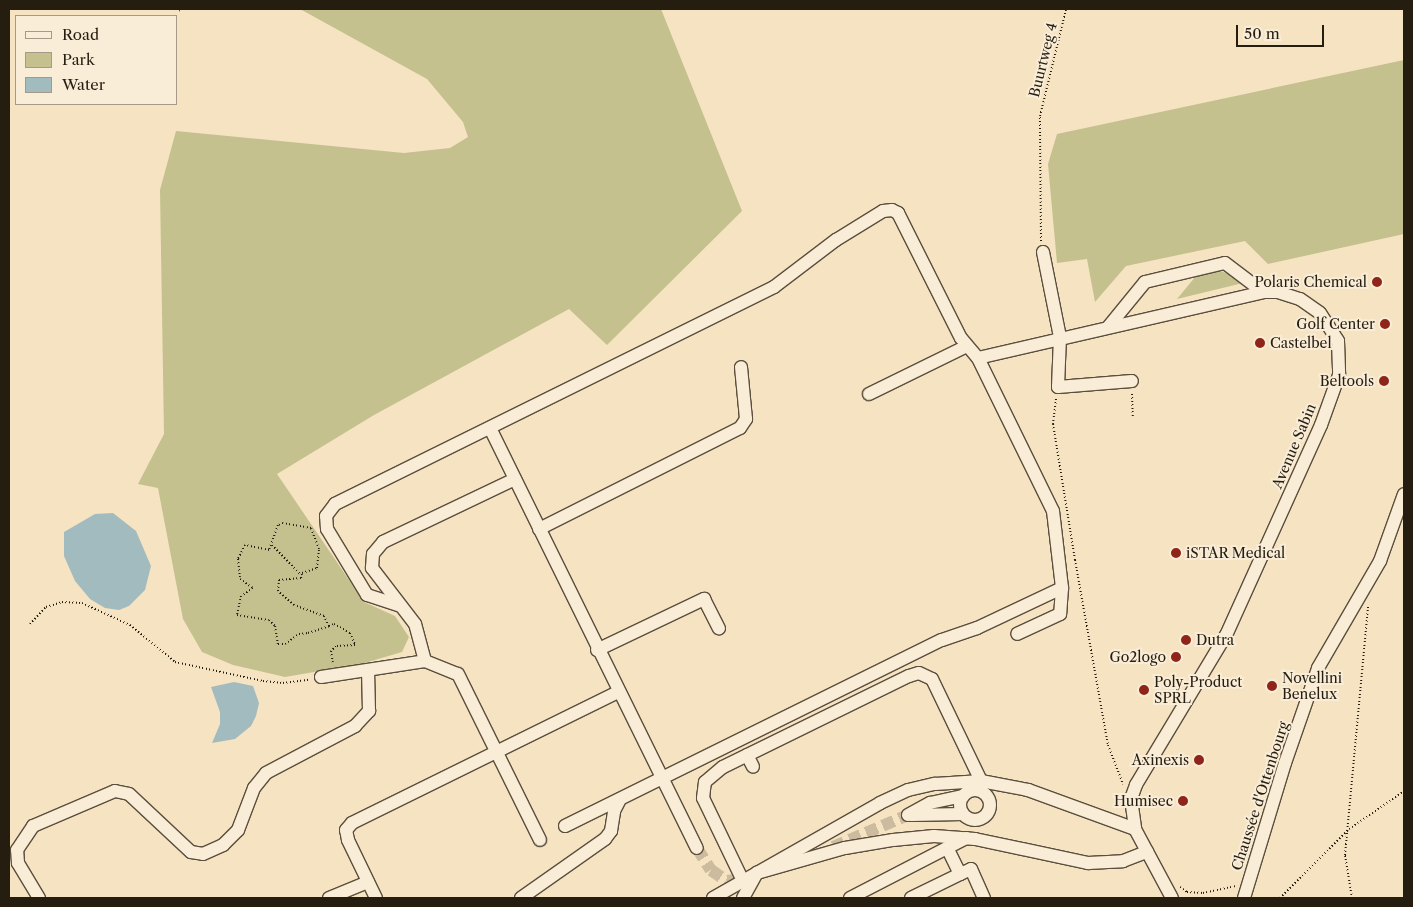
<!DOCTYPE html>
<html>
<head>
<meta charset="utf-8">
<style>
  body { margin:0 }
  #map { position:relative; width:1413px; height:907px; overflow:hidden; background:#f6e3c2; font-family:"Libre Caslon Text",serif }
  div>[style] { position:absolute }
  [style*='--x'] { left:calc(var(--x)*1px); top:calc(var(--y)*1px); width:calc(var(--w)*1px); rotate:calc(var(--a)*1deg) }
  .green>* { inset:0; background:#c4c18e }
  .water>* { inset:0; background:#a2bbbe }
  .minor-tunnel>* { height:12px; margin-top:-6px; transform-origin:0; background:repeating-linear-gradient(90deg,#ccbb9f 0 12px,transparent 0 18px) }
  .path>* { height:2px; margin-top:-1px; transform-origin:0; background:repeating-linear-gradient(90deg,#261d11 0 1px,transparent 0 3.5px) }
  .roads { filter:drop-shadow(1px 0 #5a4e3d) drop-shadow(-1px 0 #5a4e3d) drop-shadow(0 1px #5a4e3d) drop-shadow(0 -1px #5a4e3d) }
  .minor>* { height:12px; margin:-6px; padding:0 6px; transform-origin:6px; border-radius:6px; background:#f9edd7 }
  .minor>.ring { margin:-6px; padding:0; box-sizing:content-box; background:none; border:12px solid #f9edd7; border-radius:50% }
  .dots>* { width:14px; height:14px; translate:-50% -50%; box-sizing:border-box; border:2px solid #f9edd7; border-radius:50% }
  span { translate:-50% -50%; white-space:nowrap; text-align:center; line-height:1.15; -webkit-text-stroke:4px #f9edd7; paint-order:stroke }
  .street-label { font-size:14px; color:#261d11 }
  .poi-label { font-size:14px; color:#261d11 }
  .right { translate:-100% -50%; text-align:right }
  .left { translate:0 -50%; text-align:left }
  .frame { position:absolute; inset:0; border:10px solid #261d11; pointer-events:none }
  .legend { position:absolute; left:15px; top:15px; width:162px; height:90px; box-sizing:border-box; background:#f9edd7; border:1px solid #a59a88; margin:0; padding:6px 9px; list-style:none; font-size:15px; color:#261d11 }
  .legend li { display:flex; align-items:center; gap:10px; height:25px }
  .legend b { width:25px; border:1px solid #a59a88 }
  .scale { position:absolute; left:1236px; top:25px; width:88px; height:22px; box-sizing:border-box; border:2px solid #261d11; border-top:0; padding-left:6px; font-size:15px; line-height:18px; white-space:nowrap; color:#261d11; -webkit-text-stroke:4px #f9edd7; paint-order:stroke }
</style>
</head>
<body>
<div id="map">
  <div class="green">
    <div style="clip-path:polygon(300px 9px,661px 9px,742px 211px,607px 345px,569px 309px,374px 415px,277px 474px,364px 602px,395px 616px,409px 637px,402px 652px,361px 664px,285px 677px,233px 665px,202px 652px,183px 619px,158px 488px,138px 484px,164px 434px,160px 190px,176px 131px,404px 153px,450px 148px,468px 137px,463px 122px,427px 79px)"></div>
    <div style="clip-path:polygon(1404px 60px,1404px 234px,1268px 264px,1245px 241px,1126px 266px,1095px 302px,1087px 259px,1057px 263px,1048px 164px,1057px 134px)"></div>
    <div style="clip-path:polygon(1220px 271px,1235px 276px,1243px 283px,1177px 299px,1196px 276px)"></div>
  </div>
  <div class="water">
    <div style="clip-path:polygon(113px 513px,136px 531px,151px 566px,145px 590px,129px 606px,119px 610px,105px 608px,90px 599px,75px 581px,64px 556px,64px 532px,95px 514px)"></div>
    <div style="clip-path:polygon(234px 682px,253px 686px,259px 703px,256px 716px,251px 726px,235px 739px,212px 743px,220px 724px,220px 712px,211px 687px)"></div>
  </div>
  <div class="minor-tunnel">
    <div style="--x:833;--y:847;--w:82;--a:-23.1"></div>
    <div style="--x:697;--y:848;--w:26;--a:58"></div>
    <div style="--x:711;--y:870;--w:19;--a:35"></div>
    <div style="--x:727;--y:881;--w:19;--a:-6"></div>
  </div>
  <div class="path">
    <div style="--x:176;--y:9;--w:4;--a:27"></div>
    <div style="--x:1041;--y:241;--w:125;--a:-90.5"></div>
    <div style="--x:1040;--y:116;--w:110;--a:-76.3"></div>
    <div style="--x:1132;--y:394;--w:23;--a:88"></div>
    <div style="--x:1056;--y:399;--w:25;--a:97"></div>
    <div style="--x:1053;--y:424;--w:138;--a:80.8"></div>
    <div style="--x:1075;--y:560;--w:188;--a:79.9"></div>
    <div style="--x:1108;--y:745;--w:42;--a:69"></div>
    <div style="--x:272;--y:545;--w:42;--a:46"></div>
    <div style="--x:30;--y:624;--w:23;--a:-47"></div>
    <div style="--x:46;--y:607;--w:17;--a:-17"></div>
    <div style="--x:62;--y:602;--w:20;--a:3"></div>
    <div style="--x:82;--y:603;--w:53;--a:24.6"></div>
    <div style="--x:130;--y:625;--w:58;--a:39.4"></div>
    <div style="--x:175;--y:662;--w:90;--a:12.2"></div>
    <div style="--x:263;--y:681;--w:20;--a:6"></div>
    <div style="--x:283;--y:683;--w:26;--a:-7"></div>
    <div style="--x:329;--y:626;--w:11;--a:-117"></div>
    <div style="--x:324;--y:616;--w:32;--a:-160"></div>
    <div style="--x:294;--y:605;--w:21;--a:-139"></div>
    <div style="--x:278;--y:591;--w:11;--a:-85"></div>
    <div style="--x:279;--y:580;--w:22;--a:-5"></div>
    <div style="--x:301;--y:578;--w:5;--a:-79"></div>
    <div style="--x:302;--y:573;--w:16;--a:-18"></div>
    <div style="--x:317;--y:568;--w:19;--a:-84"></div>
    <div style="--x:319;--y:549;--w:22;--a:-111"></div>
    <div style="--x:311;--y:528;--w:28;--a:-170"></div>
    <div style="--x:283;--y:523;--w:5;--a:158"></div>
    <div style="--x:278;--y:525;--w:27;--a:110"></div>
    <div style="--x:269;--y:550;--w:25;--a:-168"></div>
    <div style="--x:245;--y:545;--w:16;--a:117"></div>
    <div style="--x:238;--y:559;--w:20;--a:84"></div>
    <div style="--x:240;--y:579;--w:16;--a:35"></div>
    <div style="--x:253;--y:588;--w:14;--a:146"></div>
    <div style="--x:241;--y:596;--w:19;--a:102"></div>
    <div style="--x:237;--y:615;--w:32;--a:9"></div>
    <div style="--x:269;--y:620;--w:8;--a:45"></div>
    <div style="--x:275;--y:626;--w:18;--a:81"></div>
    <div style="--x:278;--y:644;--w:7;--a:0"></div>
    <div style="--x:285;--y:644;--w:17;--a:-36"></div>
    <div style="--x:299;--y:634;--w:9;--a:-6"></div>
    <div style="--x:308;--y:633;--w:22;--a:-18"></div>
    <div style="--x:329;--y:626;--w:5;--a:-22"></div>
    <div style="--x:334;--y:624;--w:7;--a:27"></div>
    <div style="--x:340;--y:627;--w:12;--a:31"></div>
    <div style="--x:350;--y:633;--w:13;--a:67"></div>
    <div style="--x:355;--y:645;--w:19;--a:177"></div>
    <div style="--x:336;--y:646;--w:7;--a:135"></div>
    <div style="--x:331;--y:651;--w:12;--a:81"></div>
    <div style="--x:1180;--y:887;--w:9;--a:36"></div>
    <div style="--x:1187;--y:892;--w:16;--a:4"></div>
    <div style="--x:1203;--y:893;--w:33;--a:-12"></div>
    <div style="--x:1280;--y:898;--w:98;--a:-45"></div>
    <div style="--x:1349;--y:829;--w:67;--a:-34.6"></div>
    <div style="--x:1352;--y:898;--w:44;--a:-99.2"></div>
    <div style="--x:1345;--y:855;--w:250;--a:-84.7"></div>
  </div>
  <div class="roads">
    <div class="minor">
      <div style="--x:1043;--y:252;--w:87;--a:78.7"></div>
      <div style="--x:1060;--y:337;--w:50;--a:92.3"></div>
      <div style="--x:1058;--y:387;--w:74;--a:-4.6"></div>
      <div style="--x:1109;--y:326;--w:57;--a:-50.7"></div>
      <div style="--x:1145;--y:282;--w:82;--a:-13.4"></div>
      <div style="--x:1225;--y:263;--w:48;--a:37.3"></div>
      <div style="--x:978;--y:358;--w:293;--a:-13"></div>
      <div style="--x:1263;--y:292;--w:15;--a:0"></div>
      <div style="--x:1278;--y:292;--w:23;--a:18"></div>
      <div style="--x:1300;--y:299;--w:24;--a:35"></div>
      <div style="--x:1320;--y:313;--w:33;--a:57"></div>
      <div style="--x:1338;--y:341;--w:34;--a:88"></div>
      <div style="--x:1339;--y:375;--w:53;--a:109.8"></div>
      <div style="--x:1321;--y:425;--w:230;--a:114.3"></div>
      <div style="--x:1226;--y:635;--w:175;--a:121"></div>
      <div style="--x:1136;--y:785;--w:15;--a:110"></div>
      <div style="--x:1131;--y:799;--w:30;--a:82"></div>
      <div style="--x:1135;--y:829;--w:78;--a:61.8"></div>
      <div style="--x:869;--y:394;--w:109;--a:-26.1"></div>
      <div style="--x:490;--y:428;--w:468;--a:63.8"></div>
      <div style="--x:539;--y:529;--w:225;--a:-26.7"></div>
      <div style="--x:740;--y:428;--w:11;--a:-56"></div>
      <div style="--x:746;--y:419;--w:52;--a:-95.5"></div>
      <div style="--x:401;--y:606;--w:36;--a:-162"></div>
      <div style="--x:367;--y:595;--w:77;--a:-121.2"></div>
      <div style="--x:327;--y:529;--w:13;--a:-94"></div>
      <div style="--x:326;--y:516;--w:15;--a:-53"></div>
      <div style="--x:335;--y:504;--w:490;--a:-26.3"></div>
      <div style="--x:774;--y:287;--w:78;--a:-37.2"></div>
      <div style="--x:836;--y:240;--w:55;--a:-31.7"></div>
      <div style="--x:883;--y:211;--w:9;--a:-6"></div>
      <div style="--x:892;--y:210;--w:7;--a:27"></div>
      <div style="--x:898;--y:213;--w:140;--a:63.3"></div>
      <div style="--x:961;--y:338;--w:26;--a:50"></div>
      <div style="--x:978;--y:358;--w:170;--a:63.9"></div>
      <div style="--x:1053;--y:511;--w:78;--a:83.3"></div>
      <div style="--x:1062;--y:588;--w:26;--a:94"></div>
      <div style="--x:1060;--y:614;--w:47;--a:155.1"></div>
      <div style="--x:597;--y:650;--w:119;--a:-25.5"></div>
      <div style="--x:704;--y:599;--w:33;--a:63"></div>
      <div style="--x:425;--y:661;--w:38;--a:-105"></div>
      <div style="--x:415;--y:624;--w:71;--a:-127.5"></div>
      <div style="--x:372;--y:568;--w:14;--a:-86"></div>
      <div style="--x:373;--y:554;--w:16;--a:-50"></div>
      <div style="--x:383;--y:542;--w:146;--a:-25.5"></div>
      <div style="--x:321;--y:677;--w:105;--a:-8.7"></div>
      <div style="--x:425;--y:661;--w:35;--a:22"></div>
      <div style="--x:458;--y:674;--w:185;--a:63.7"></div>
      <div style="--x:747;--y:755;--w:13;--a:63"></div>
      <div class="ring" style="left:960px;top:790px;width:18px;height:18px"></div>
      <div style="--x:908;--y:815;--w:25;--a:-29"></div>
      <div style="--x:930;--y:803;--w:34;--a:-12"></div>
      <div style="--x:911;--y:815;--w:52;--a:-1.1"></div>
      <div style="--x:565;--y:826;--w:420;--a:-26.3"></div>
      <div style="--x:942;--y:640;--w:37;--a:-19"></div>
      <div style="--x:977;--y:628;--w:94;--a:-25.2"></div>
      <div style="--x:960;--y:874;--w:12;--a:-24"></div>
      <div style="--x:971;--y:869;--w:32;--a:66"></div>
      <div style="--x:743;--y:881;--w:92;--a:-115.7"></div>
      <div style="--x:703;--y:798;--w:16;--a:-83"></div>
      <div style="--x:705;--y:782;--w:23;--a:-40"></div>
      <div style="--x:723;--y:767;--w:207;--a:-26.1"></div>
      <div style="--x:909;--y:676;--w:10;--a:-17"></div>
      <div style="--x:919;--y:673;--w:14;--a:25"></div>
      <div style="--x:932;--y:679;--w:113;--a:64.3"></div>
      <div style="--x:981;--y:781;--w:10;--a:119"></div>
      <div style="--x:39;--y:898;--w:41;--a:-121"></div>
      <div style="--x:18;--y:863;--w:13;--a:-94"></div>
      <div style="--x:17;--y:850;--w:29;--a:-56"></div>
      <div style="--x:33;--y:826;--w:89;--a:-23.1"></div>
      <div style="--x:115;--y:791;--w:14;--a:12"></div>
      <div style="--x:129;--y:794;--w:85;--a:43.1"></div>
      <div style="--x:191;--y:852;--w:12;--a:9"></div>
      <div style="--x:203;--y:854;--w:22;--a:-24"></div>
      <div style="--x:223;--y:845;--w:21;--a:-45"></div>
      <div style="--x:238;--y:830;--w:45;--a:-69.1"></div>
      <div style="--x:254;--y:788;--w:19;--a:-51"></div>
      <div style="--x:266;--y:773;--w:101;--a:-27.8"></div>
      <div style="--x:355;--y:726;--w:21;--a:-47"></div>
      <div style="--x:369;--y:711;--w:41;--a:-91.4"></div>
      <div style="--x:329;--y:898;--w:42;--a:-22.3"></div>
      <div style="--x:376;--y:898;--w:64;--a:-115.8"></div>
      <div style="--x:348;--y:840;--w:10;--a:-101"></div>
      <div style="--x:346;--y:830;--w:9;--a:-49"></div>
      <div style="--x:352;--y:823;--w:297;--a:-26.2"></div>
      <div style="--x:521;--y:898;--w:103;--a:-35.1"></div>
      <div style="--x:605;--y:839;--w:10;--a:-53"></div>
      <div style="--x:611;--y:831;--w:20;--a:-81"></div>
      <div style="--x:614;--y:811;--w:11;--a:-63"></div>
      <div style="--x:713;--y:898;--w:192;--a:-29.6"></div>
      <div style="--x:880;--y:803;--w:31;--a:-25"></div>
      <div style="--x:908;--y:790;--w:28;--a:-13"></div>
      <div style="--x:935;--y:784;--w:46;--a:-3.7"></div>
      <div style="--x:981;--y:781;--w:48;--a:10.8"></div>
      <div style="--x:1028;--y:790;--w:114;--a:20"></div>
      <div style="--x:743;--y:898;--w:29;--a:-61"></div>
      <div style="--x:757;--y:873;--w:91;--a:-15.9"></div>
      <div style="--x:845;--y:848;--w:49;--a:-9.5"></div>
      <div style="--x:893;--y:840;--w:41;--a:-5.6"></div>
      <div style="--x:934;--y:836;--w:41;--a:4.2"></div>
      <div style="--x:975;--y:839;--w:116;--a:12"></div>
      <div style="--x:1088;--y:863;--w:35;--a:-3"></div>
      <div style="--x:1123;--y:861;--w:26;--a:-21"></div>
      <div style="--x:850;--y:898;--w:131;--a:-27.3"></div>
      <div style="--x:911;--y:898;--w:55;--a:-26.1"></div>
      <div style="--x:960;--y:874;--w:28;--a:-116"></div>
      <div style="--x:1244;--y:898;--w:141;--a:-73.1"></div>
      <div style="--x:1285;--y:763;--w:101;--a:-70.8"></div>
      <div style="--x:1318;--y:668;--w:124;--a:-59.9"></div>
      <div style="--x:1380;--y:561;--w:71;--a:-70.3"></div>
    </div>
  </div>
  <div class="dots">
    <div style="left:1377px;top:282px;background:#8f2418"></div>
    <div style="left:1385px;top:324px;background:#8f2418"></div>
    <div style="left:1260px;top:343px;background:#8f2418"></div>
    <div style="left:1384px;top:381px;background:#8f2418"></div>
    <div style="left:1176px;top:553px;background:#8f2418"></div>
    <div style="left:1186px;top:640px;background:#8f2418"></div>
    <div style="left:1176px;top:657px;background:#8f2418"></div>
    <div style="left:1272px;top:686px;background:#8f2418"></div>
    <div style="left:1144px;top:690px;background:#8f2418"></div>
    <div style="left:1199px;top:760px;background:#8f2418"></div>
    <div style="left:1183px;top:801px;background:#8f2418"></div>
  </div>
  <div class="street-label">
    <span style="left:1043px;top:60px;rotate:-76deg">Buurtweg 4</span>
    <span style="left:1294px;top:446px;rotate:-67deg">Avenue Sabin</span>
    <span style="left:1260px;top:796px;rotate:-72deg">Chaussée d'Ottenbourg</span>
  </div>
  <div class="poi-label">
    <span class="right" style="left:1367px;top:282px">Polaris Chemical</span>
    <span class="right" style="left:1375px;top:324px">Golf Center</span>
    <span class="left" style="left:1270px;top:343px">Castelbel</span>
    <span class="right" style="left:1374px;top:381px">Beltools</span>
    <span class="left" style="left:1186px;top:553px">iSTAR Medical</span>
    <span class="left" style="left:1196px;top:640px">Dutra</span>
    <span class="right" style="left:1166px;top:657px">Go2logo</span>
    <span class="left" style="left:1282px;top:686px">Novellini<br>Benelux</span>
    <span class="left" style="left:1154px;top:690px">Poly-Product<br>SPRL</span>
    <span class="right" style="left:1189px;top:760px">Axinexis</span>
    <span class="right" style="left:1173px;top:801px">Humisec</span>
  </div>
  <div class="frame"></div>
  <ul class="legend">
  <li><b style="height:6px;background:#f9edd7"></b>Road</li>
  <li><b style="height:14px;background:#c4c18e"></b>Park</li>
  <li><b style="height:14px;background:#a2bbbe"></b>Water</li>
  </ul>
  <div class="scale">50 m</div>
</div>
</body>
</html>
